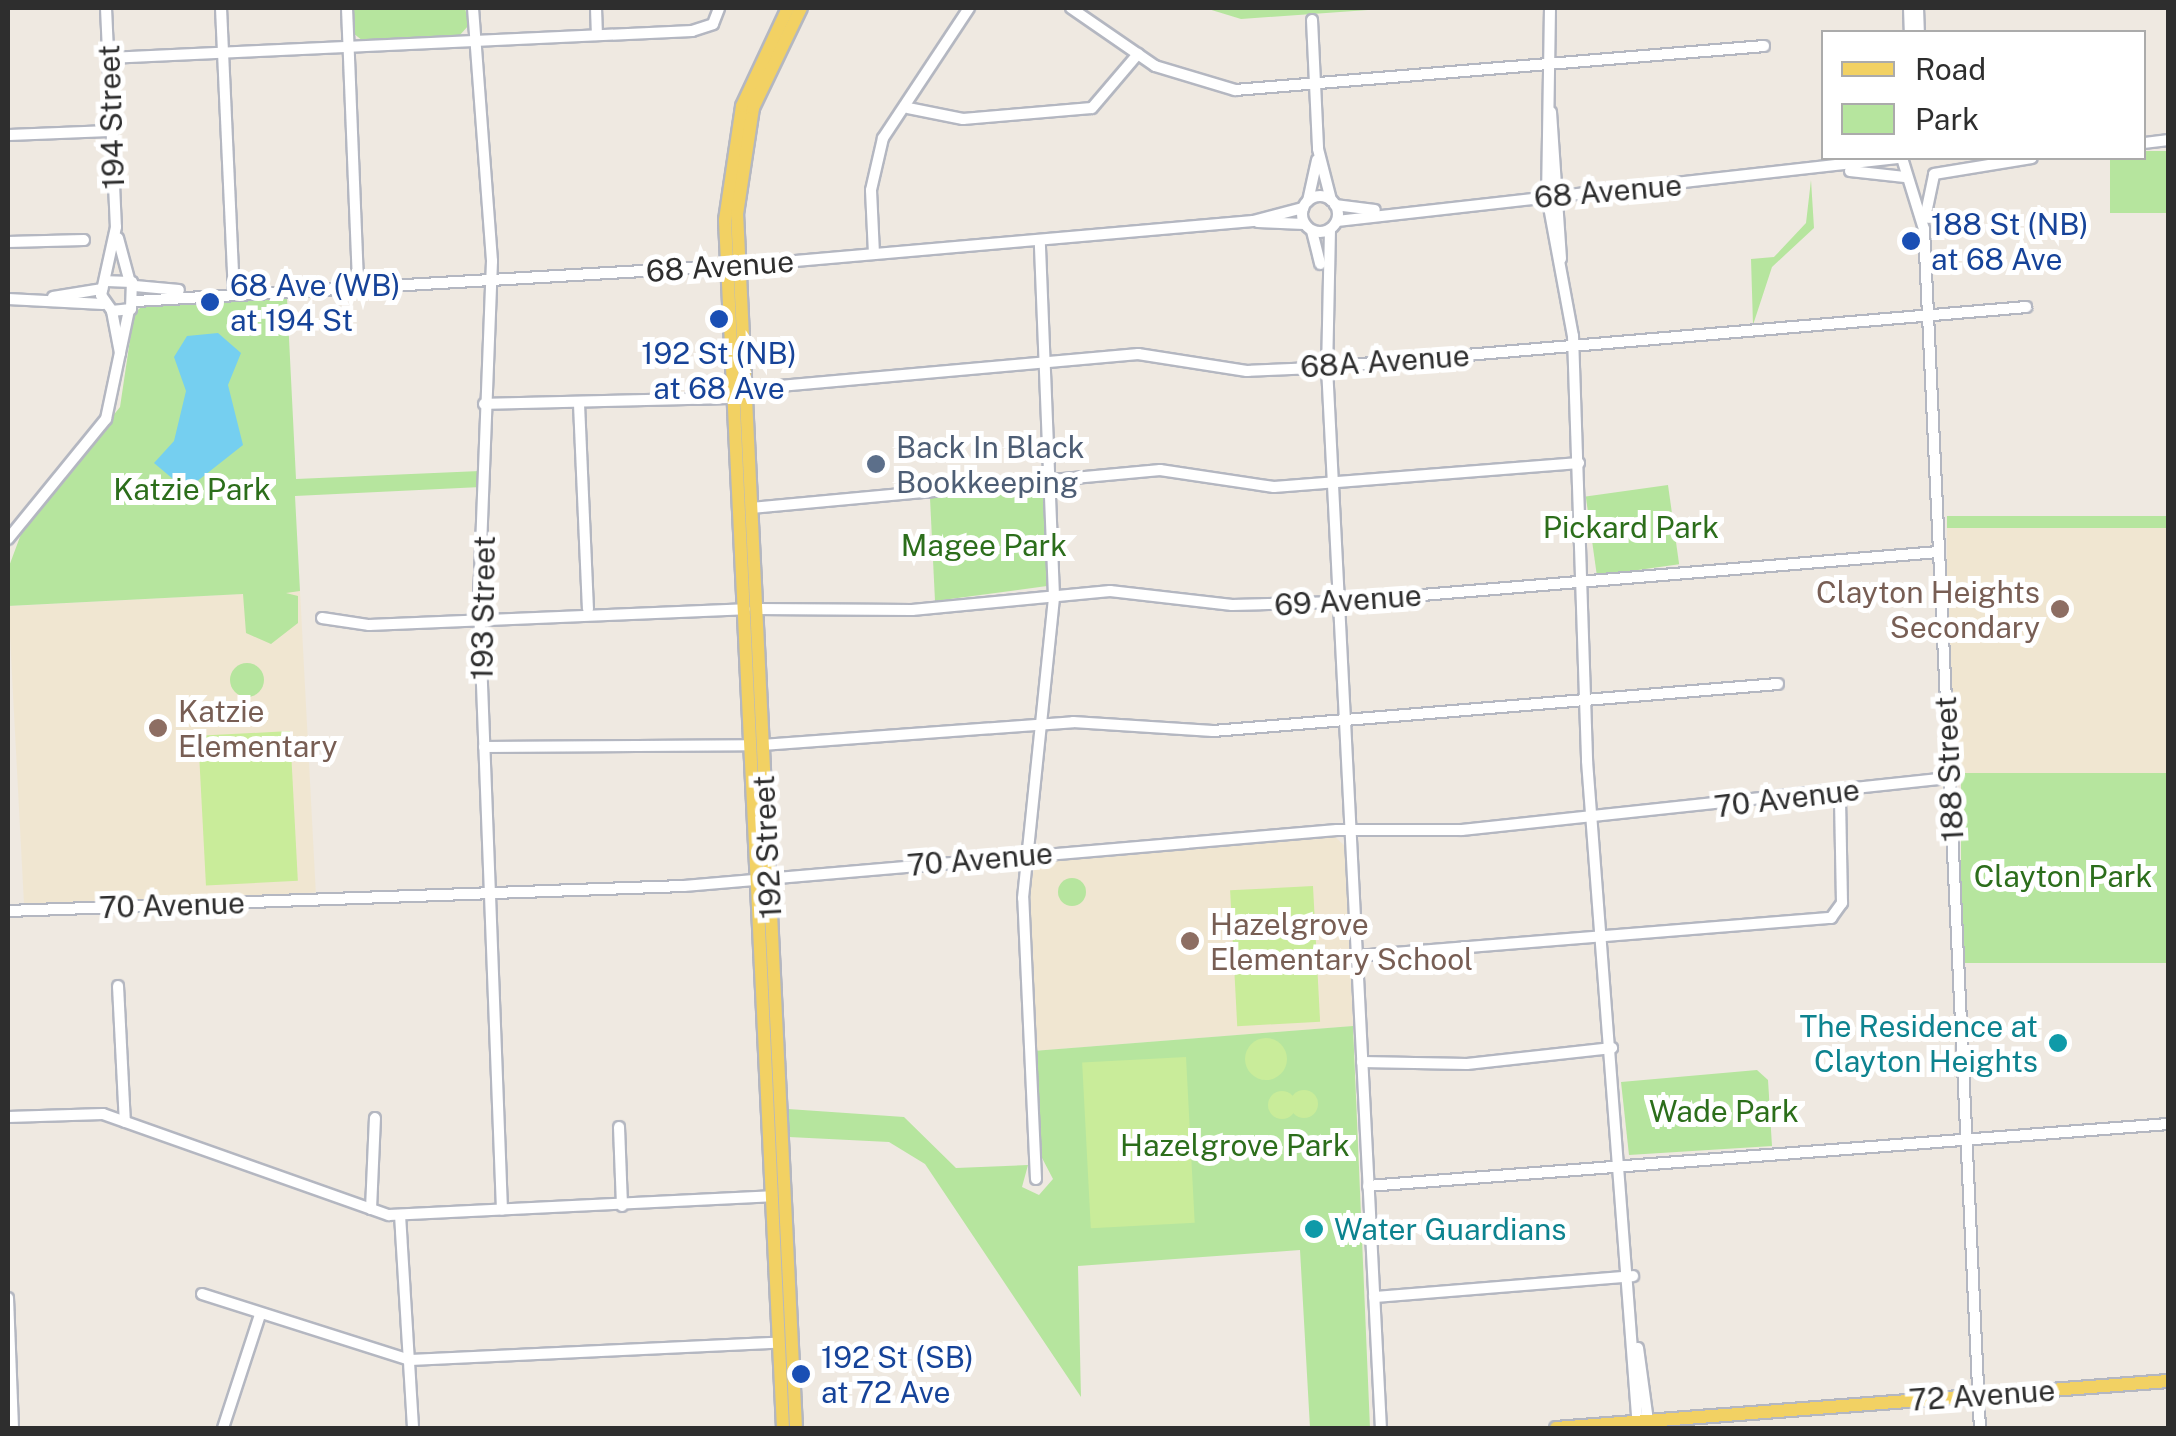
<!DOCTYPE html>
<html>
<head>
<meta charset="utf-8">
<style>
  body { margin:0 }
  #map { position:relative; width:2176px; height:1436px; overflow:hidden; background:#efe9e1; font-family:"Public Sans",sans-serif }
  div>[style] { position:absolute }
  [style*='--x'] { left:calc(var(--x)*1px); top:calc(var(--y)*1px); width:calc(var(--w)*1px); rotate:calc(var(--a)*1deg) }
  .education>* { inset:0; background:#f0e6d1; transform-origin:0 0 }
  .green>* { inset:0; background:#b6e59e; transform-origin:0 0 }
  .round { border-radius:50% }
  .pitch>* { inset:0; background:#c9ec9a; transform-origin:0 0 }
  .water>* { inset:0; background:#75cff0 }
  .roads { filter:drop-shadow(2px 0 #b4b7c1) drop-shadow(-2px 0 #b4b7c1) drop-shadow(0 2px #b4b7c1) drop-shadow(0 -2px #b4b7c1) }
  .minor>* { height:10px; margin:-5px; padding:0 5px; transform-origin:5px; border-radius:5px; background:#fff }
  .minor>.ring { margin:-5px; padding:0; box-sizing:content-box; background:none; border:10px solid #fff; border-radius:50% }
  .major>* { height:12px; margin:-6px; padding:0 6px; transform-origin:6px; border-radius:6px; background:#f2d163 }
  .dots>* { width:28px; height:28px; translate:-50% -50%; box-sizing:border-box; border:5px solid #fff; border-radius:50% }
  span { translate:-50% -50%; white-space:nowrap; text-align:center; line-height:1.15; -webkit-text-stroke:10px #fff; paint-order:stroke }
  .street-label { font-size:30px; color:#2e2e2e }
  .transit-label { font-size:30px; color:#164399 }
  .left { translate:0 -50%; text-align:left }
  .service-label { font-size:30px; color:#4e5e75 }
  .park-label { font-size:30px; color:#2c6e1b }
  .education-label { font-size:30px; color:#785e54 }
  .right { translate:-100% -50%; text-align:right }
  .culture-label { font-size:30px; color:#0d838f }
  .frame { position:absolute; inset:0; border:10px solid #2e2e2e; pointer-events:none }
  .legend { position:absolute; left:1821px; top:30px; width:325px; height:130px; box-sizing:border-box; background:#fff; border:2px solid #ababab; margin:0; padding:12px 18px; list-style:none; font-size:30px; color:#2e2e2e }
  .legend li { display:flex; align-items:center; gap:20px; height:50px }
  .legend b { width:50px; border:2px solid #ababab }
</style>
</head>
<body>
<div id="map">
  <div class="education">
    <div style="left:2168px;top:528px;width:245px;height:221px;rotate:90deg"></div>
    <div style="left:300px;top:591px;width:302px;height:292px;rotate:87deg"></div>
    <div style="clip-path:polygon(1333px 835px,1346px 847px,1353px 1026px,1033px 1051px,1027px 905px,1036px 859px)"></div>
  </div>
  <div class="green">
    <div style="clip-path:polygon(351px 8px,465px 8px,469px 25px,459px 36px,363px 41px,353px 33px)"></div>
    <div style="clip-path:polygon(1205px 8px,1396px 8px,1241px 19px)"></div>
    <div style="left:2168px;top:151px;width:62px;height:58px;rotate:90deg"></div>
    <div style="clip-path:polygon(1811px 180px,1814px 228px,1772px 267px,1753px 325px,1751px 259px,1774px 257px,1806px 223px)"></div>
    <div style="clip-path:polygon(287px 298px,296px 479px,480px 471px,481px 487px,295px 496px,300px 591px,286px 593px,298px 596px,298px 623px,271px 644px,246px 633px,243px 594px,8px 606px,8px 569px,24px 526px,120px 407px,134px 313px,144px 305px)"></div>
    <div style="clip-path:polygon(1032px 485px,1046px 495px,1047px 586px,935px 601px,930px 498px)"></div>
    <div style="left:1668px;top:485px;width:80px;height:83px;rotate:82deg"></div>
    <div style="left:2168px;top:516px;width:12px;height:221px;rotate:90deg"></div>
    <div class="round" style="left:230px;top:663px;width:34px;height:34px"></div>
    <div style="left:2168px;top:773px;width:190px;height:207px;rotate:90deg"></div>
    <div class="round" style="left:1058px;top:878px;width:28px;height:28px"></div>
    <div style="clip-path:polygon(1353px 1026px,1370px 1428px,1310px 1428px,1300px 1250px,1078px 1266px,1081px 1397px,925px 1164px,889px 1142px,789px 1137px,788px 1109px,904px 1117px,956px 1168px,1028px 1165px,1022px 1187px,1039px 1195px,1053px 1179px,1041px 1156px,1033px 1051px)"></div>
    <div style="clip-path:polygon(1757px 1070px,1768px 1080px,1772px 1146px,1629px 1155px,1621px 1082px)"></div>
  </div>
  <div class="pitch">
    <div style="left:290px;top:731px;width:150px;height:92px;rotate:87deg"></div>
    <div style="left:1313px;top:886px;width:136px;height:83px;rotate:87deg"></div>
    <div class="round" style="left:1245px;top:1038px;width:42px;height:42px"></div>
    <div style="left:1186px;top:1057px;width:166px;height:104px;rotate:87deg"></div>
    <div class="round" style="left:1290px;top:1090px;width:28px;height:28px"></div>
    <div class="round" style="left:1268px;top:1091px;width:28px;height:28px"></div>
  </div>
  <div class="water">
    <div style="clip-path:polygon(218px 333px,241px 353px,228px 385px,243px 445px,186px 490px,154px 463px,174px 441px,186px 391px,174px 357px,187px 336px)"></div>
  </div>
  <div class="roads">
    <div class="minor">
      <div style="--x:106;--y:8;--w:219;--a:87.4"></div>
      <div style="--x:116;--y:227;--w:70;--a:102.4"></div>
      <div style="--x:101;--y:295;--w:19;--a:55"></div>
      <div style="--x:112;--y:311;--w:19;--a:-6"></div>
      <div style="--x:131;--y:309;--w:27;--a:-88"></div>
      <div style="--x:132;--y:282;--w:25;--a:-178"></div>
      <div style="--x:221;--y:8;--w:281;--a:87.4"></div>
      <div style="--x:347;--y:8;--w:276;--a:87.7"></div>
      <div style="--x:473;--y:8;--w:254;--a:85.7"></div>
      <div style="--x:492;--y:261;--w:345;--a:92.2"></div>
      <div style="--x:479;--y:606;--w:604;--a:87.82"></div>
      <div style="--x:596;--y:8;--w:27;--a:88"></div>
      <div style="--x:1071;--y:8;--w:102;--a:34.6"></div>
      <div style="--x:1155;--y:66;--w:84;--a:16.7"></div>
      <div style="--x:1235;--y:90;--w:531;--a:-4.75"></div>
      <div style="--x:1550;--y:8;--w:188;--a:90.9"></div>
      <div style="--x:1547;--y:196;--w:142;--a:79.5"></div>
      <div style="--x:1573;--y:336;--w:425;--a:88.1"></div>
      <div style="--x:1587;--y:761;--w:669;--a:85.63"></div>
      <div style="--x:1909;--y:8;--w:24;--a:88"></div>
      <div style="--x:1918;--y:8;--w:24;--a:88"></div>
      <div style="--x:1312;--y:20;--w:129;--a:87.3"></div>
      <div style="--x:1318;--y:149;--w:53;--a:75.7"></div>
      <div style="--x:108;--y:58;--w:585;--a:-2.65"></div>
      <div style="--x:692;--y:31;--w:22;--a:-18"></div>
      <div style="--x:713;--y:24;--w:17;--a:-69"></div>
      <div style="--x:908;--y:108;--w:56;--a:11.3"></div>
      <div style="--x:963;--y:119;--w:129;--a:-4.9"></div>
      <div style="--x:1092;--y:108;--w:71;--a:-49.6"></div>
      <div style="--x:1551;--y:112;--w:147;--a:86.1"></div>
      <div style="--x:8;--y:135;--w:103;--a:-2.2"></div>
      <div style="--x:2144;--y:143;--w:24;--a:-7"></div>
      <div style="--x:1902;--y:158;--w:74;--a:72.8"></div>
      <div style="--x:1924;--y:229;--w:1200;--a:87.33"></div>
      <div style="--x:1850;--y:171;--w:55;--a:6.2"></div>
      <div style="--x:1934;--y:174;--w:99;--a:-9.3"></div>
      <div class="ring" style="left:1302px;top:196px;width:26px;height:26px"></div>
      <div style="--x:1308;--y:201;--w:42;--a:-77.6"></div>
      <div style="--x:1335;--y:205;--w:40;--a:7.1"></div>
      <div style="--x:1925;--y:218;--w:44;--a:-78.2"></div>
      <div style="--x:1337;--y:221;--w:564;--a:-6.42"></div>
      <div style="--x:1258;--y:222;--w:46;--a:2.5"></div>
      <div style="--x:1330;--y:229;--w:138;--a:91.2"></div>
      <div style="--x:1327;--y:367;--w:1062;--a:87.09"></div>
      <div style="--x:1312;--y:231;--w:34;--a:76"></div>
      <div style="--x:118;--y:238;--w:42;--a:75"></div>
      <div style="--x:8;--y:242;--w:76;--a:-1.5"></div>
      <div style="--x:874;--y:254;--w:64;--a:-92.7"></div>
      <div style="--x:871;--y:190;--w:53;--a:-77"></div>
      <div style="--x:883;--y:138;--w:156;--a:-56.5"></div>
      <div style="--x:135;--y:286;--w:44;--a:5.2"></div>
      <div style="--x:53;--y:297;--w:50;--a:-9.3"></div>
      <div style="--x:8;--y:299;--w:95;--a:3"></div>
      <div style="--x:136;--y:301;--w:626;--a:-3.39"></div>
      <div style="--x:761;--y:264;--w:494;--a:-5"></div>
      <div style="--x:1253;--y:221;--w:52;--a:-14.6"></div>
      <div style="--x:112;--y:311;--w:43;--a:79.2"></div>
      <div style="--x:746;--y:389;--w:394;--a:-5.1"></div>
      <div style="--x:1138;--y:354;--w:110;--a:8.9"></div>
      <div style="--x:1247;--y:371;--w:68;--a:-2.5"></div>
      <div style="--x:1315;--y:368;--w:714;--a:-4.9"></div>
      <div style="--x:484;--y:404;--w:251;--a:-1.4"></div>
      <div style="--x:579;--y:404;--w:205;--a:87.5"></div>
      <div style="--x:751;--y:508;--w:411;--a:-5.3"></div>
      <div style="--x:1160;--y:470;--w:115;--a:8.5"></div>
      <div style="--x:1274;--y:487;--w:306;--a:-4.5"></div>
      <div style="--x:8;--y:539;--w:155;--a:-50.8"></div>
      <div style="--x:106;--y:419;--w:111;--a:-78.1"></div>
      <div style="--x:756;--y:609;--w:156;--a:0.4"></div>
      <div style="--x:912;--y:610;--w:199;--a:-5.5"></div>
      <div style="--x:1110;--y:591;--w:123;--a:6.5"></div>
      <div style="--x:1232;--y:605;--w:106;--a:-1.6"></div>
      <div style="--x:1338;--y:602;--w:603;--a:-4.76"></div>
      <div style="--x:322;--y:618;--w:48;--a:8.5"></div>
      <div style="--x:369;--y:625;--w:376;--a:-2.4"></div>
      <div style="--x:762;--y:745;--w:312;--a:-4.2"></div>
      <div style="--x:1073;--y:722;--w:140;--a:3.7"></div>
      <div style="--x:1213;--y:731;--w:567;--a:-4.76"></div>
      <div style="--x:484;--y:747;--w:267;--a:-0.4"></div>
      <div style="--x:8;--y:911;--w:676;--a:-2.12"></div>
      <div style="--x:684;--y:886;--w:655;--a:-4.9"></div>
      <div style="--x:1337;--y:830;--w:125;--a:0"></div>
      <div style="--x:1462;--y:830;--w:491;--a:-6.1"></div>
      <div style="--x:1357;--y:956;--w:476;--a:-4.6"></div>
      <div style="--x:1831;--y:918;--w:19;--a:-54"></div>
      <div style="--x:1842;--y:903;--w:108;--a:-91.1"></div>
      <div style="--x:118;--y:986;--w:136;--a:87.1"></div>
      <div style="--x:1362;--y:1062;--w:105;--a:1.1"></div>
      <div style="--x:1467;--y:1064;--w:146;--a:-6.3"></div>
      <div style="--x:8;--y:1117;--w:95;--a:-1.8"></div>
      <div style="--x:103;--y:1114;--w:303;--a:19.5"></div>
      <div style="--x:389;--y:1215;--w:383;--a:-2.8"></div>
      <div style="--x:619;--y:1127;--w:79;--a:87.8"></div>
      <div style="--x:1036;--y:1179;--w:281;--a:-92.6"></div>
      <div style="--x:1023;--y:898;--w:304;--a:-84.1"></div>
      <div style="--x:1054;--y:596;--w:356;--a:-92.3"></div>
      <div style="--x:1368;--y:1186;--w:802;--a:-4.43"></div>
      <div style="--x:371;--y:1209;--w:91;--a:-87.5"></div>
      <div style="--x:400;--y:1215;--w:213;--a:86.5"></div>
      <div style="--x:202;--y:1294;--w:218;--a:17.6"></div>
      <div style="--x:410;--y:1360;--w:366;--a:-2.7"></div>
      <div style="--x:1374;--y:1297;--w:260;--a:-4.6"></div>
      <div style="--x:8;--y:1298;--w:130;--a:87.8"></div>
      <div style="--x:1638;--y:1348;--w:81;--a:82.2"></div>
      <div style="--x:223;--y:1428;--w:119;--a:-71.9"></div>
    </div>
    <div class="major">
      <div style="--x:783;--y:1428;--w:1209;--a:-92.75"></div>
      <div style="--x:725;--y:220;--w:115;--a:-81.5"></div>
      <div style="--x:742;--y:106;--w:108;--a:-64.9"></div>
      <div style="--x:796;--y:1428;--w:1215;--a:-92.78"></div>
      <div style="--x:737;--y:214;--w:107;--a:-81.4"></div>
      <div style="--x:753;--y:108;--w:111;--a:-64.4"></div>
      <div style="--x:1556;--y:1428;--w:614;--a:-4.39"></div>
    </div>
  </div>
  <div class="dots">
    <div style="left:1911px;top:241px;background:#1a4fb4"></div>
    <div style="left:210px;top:302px;background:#1a4fb4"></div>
    <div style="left:719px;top:319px;background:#1a4fb4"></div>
    <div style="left:876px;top:464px;background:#5c6f8a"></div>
    <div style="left:2060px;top:609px;background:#8d6e63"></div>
    <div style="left:158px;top:728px;background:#8d6e63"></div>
    <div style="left:1190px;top:941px;background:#8d6e63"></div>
    <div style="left:2058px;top:1043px;background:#0f9aa8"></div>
    <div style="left:1314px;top:1229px;background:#0f9aa8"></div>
    <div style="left:801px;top:1374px;background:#1a4fb4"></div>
  </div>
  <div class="street-label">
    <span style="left:111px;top:117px;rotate:-92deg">194 Street</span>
    <span style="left:1608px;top:191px;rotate:-5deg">68 Avenue</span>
    <span style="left:720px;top:266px;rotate:-4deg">68 Avenue</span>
    <span style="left:1385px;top:361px;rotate:-4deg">68A Avenue</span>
    <span style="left:1348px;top:600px;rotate:-4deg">69 Avenue</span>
    <span style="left:483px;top:608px;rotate:-89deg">193 Street</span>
    <span style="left:1949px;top:769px;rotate:-93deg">188 Street</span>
    <span style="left:1787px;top:798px;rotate:-7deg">70 Avenue</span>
    <span style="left:767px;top:847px;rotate:-93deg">192 Street</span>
    <span style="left:980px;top:859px;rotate:-5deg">70 Avenue</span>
    <span style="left:172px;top:905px;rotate:-2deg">70 Avenue</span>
    <span style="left:1982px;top:1395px;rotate:-4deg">72 Avenue</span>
  </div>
  <div class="transit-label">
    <span class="left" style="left:1931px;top:241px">188 St (NB)<br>at 68 Ave</span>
    <span class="left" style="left:230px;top:302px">68 Ave (WB)<br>at 194 St</span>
    <span style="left:719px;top:370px">192 St (NB)<br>at 68 Ave</span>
    <span class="left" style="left:821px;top:1374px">192 St (SB)<br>at 72 Ave</span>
  </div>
  <div class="service-label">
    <span class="left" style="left:896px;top:464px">Back In Black<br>Bookkeeping</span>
  </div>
  <div class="park-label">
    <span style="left:192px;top:489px">Katzie Park</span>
    <span style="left:1631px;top:527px">Pickard Park</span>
    <span style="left:984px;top:545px">Magee Park</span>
    <span style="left:2063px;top:876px">Clayton Park</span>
    <span style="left:1724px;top:1111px">Wade Park</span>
    <span style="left:1235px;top:1145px">Hazelgrove Park</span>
  </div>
  <div class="education-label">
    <span class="right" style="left:2040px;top:609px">Clayton Heights<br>Secondary</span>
    <span class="left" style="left:178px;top:728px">Katzie<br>Elementary</span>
    <span class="left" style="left:1210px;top:941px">Hazelgrove<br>Elementary School</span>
  </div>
  <div class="culture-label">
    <span class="right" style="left:2038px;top:1043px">The Residence at<br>Clayton Heights</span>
    <span class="left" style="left:1334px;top:1229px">Water Guardians</span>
  </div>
  <div class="frame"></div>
  <ul class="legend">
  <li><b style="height:12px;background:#f2d163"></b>Road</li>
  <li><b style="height:28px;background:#b6e59e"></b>Park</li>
  </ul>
</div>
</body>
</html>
